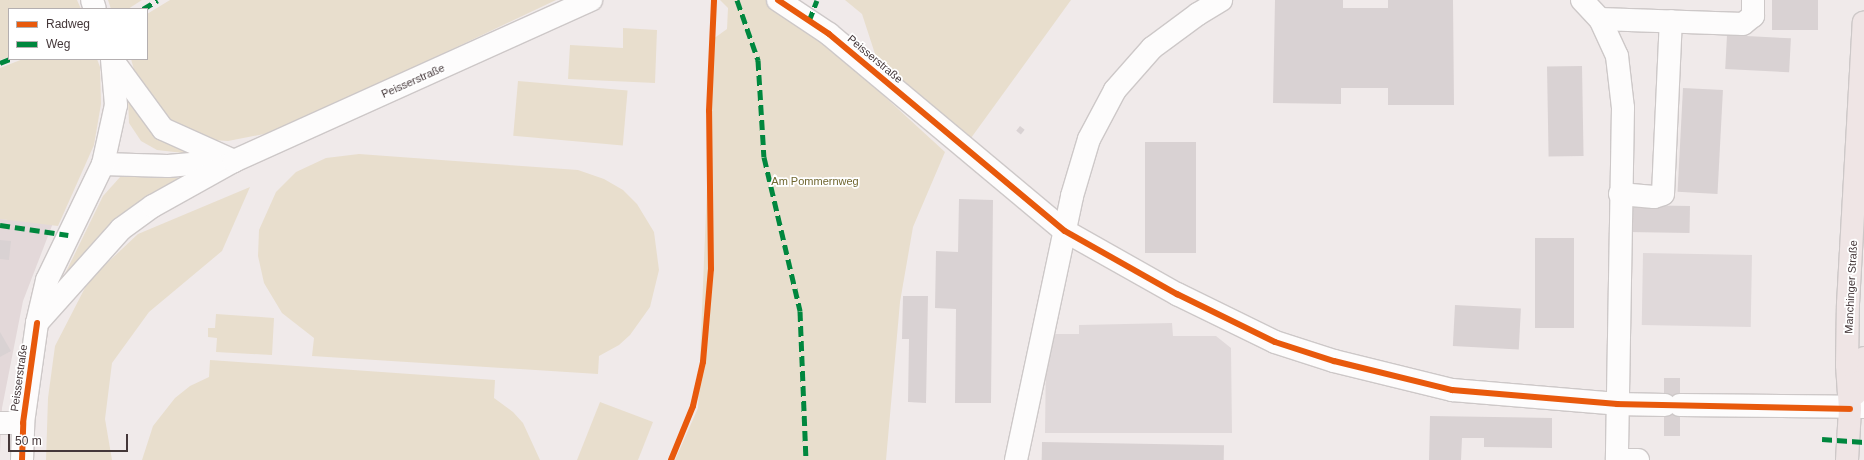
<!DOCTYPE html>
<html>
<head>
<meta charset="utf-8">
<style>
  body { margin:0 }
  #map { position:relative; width:1864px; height:460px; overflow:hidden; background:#f0eaea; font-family:Arial,sans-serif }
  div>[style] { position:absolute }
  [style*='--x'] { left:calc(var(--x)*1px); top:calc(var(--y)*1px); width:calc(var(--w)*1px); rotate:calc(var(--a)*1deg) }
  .residential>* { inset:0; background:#e3d8d9 }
  .green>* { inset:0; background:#e8decd; transform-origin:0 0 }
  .parking>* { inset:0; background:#e0d9da; transform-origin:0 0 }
  .building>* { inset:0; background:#d9d2d3; transform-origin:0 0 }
  .roads { filter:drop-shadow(1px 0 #cdc8c8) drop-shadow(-1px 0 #cdc8c8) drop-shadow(0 1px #cdc8c8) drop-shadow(0 -1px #cdc8c8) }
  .minor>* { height:22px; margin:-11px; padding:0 11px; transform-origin:11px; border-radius:11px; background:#fdfcfc }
  .major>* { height:22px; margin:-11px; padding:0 11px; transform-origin:11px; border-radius:11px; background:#efe5e5 }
  .quiet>* { height:5px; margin-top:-2.5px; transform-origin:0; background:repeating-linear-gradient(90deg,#00873e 0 10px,transparent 0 15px) }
  .cycleway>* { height:6px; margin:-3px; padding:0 3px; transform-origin:3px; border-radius:3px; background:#e8590c }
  span { translate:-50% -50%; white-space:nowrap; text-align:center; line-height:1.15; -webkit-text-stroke:3.5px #fff; paint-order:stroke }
  .street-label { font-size:11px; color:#443739 }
  .park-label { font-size:11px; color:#706731 }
  .legend { position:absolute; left:8px; top:8px; width:140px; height:52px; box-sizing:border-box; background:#fff; border:1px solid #b4afb0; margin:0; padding:5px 7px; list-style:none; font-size:12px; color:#443739 }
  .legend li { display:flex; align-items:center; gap:8px; height:20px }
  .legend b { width:20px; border:1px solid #b4afb0 }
  .scale { position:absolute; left:8px; top:434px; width:120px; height:18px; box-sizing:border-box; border:2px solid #443739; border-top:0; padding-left:5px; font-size:12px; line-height:14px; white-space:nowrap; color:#443739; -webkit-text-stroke:3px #fff; paint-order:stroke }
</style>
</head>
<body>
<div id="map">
  <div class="residential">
    <div style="clip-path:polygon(0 219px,53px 223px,23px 301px,2px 408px,0 453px)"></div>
  </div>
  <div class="green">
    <div style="clip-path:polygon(0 0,77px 0,81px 9px,9px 9px,9px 57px,0 60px)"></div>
    <div style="clip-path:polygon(108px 0,142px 0,128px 9px,111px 9px)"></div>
    <div style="clip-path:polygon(170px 0,556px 0,280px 131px,228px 141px,198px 139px,163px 116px,136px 77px,131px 59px,147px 59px,147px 14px)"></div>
    <div style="clip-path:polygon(720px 0,767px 0,823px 40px,945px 152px,913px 227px,900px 302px,886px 460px,675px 460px,698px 408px,713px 39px,727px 29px,728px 8px)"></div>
    <div style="clip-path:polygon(845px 0,1071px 0,971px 138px,877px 60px,862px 14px)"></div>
    <div style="clip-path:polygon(623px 28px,657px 30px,655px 83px,568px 79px,570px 45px,623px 48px)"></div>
    <div style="clip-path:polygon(23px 59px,97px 59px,100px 67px,101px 104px,94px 145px,58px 226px,0 219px,0 68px)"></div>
    <div style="left:518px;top:81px;width:110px;height:55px;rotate:5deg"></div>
    <div style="clip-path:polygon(128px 99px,192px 154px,157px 150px,141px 141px,129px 123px)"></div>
    <div style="clip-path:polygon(359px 154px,578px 170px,604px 179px,623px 190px,637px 204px,654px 232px,659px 270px,650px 307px,630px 335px,619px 345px,599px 356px,598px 374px,312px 356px,314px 338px,282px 313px,264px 283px,258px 256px,259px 230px,276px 192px,296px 172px,326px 158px)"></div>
    <div style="clip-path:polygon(151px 173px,174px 176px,178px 179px,63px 278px,103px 196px,121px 176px)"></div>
    <div style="clip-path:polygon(250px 187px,222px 251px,149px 312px,112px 363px,105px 419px,112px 460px,46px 460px,48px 398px,55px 346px,89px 280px,138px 234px)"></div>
    <div style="clip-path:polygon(216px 314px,274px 318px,272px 355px,216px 352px,217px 338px,208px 337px,208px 328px,215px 328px)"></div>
    <div style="clip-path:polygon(210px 360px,495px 380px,494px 398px,513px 412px,523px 423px,540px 460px,142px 460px,153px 426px,175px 398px,190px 386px,209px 377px)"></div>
    <div style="clip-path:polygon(600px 402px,653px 422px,638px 460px,577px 460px)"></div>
  </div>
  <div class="parking">
    <div style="left:1643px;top:253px;width:109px;height:72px;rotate:1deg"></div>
    <div style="clip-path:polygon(1172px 323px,1173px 336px,1216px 336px,1231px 348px,1232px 433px,1045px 433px,1046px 357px,1049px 334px,1079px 334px,1079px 325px)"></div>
  </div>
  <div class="building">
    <div style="clip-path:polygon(1275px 0,1343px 0,1343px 8px,1388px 8px,1388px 0,1453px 0,1454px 105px,1388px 105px,1388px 88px,1341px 88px,1341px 104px,1273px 103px)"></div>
    <div style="left:1772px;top:0;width:46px;height:30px"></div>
    <div style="left:1727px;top:35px;width:64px;height:34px;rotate:3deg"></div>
    <div style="left:1582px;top:66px;width:90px;height:35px;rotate:89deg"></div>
    <div style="left:1683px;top:88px;width:40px;height:104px;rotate:3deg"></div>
    <div style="left:1020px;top:126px;width:6px;height:6px;rotate:39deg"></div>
    <div style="left:1145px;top:142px;width:51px;height:111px"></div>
    <div style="clip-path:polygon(959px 199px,993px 200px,991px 403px,955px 403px,956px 309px,935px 308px,936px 251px,958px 252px)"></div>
    <div style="left:1628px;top:205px;width:62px;height:27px;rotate:1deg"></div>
    <div style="left:1535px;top:238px;width:39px;height:90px"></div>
    <div style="clip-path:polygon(0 240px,11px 241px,9px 260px,0 259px)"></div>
    <div style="clip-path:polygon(903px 296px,928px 296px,926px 403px,908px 402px,909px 339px,902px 339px)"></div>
    <div style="left:1455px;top:305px;width:66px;height:41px;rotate:3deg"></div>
    <div style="clip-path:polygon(0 332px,11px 351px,0 357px)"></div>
    <div style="left:1664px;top:378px;width:16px;height:58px"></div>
    <div style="clip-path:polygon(1430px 416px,1552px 418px,1552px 448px,1484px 447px,1484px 438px,1462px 438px,1461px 460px,1429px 460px)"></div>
    <div style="left:1042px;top:442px;width:182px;height:18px;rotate:1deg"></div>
  </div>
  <div class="roads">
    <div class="minor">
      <div style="--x:92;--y:0;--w:9;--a:72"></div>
      <div style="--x:778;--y:0;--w:61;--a:33.7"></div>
      <div style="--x:829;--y:34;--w:307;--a:39.9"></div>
      <div style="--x:1065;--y:231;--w:129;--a:29.4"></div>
      <div style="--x:1177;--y:294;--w:109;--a:26.1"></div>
      <div style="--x:1275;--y:342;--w:62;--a:17.9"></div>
      <div style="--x:1334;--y:361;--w:122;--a:13.8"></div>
      <div style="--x:1452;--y:390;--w:166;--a:4.8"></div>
      <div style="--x:1617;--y:404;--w:48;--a:1.2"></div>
      <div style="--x:1582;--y:0;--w:26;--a:47"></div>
      <div style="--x:1600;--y:19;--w:41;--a:65.3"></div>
      <div style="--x:1617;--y:56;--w:52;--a:83.4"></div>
      <div style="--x:1623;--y:108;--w:352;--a:91"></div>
      <div style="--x:1600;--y:19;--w:143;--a:2"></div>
      <div style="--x:1743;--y:24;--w:13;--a:-39"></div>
      <div style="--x:1753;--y:16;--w:16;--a:-90"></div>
      <div style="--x:113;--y:61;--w:84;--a:53.7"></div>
      <div style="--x:163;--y:129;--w:78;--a:24.3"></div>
      <div style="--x:103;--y:164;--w:65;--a:1.8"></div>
      <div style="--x:168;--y:166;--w:58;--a:-4.9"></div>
      <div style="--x:1620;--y:194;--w:34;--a:5"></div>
      <div style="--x:1654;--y:197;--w:9;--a:-18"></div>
      <div style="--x:1663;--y:194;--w:173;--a:-87.4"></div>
      <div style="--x:37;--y:323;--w:126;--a:-48.2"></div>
      <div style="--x:121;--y:229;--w:39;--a:-36"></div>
      <div style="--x:153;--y:206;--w:93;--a:-29.1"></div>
      <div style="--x:234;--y:161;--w:392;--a:-24.3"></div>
      <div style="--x:1680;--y:405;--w:184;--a:0.6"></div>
      <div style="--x:0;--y:423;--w:23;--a:0"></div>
      <div style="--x:22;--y:460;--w:37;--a:-88"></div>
      <div style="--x:23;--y:423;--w:101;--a:-82"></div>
      <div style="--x:37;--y:323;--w:44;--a:-76.9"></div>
      <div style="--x:47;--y:280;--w:129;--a:-64.2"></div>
      <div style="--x:103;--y:164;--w:60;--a:-77.6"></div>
      <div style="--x:116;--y:105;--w:46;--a:-95"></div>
      <div style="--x:1016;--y:460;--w:270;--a:-78"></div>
      <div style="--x:1072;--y:196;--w:59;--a:-73.4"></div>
      <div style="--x:1089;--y:139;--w:55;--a:-62"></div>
      <div style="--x:1115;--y:90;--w:56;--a:-48.6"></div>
      <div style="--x:1152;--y:48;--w:57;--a:-36.5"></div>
      <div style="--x:1198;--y:14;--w:27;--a:-31"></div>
      <div style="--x:1617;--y:460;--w:21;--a:0"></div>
    </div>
    <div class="major">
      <div style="--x:1855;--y:394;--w:37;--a:-76"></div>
      <div style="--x:1847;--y:460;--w:51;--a:-86.6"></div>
      <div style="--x:1850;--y:409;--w:44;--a:-93.9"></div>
      <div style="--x:1847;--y:365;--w:61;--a:-89.1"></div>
      <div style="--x:1848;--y:304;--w:282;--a:-86.8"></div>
    </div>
  </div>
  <div class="quiet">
    <div style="--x:737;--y:0;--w:64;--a:70.7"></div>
    <div style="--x:758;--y:60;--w:97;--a:86.5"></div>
    <div style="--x:764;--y:157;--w:158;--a:76.8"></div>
    <div style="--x:800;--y:311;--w:149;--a:87.7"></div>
    <div style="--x:143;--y:9;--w:17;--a:-31"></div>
    <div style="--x:809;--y:21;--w:22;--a:-69"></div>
    <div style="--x:0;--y:63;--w:11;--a:-22"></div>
    <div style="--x:0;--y:225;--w:69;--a:8.4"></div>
    <div style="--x:1822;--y:439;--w:42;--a:4.1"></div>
  </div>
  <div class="cycleway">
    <div style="--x:778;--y:0;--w:61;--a:33.7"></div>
    <div style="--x:829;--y:34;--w:307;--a:39.9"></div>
    <div style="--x:1065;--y:231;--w:129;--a:29.4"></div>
    <div style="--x:1177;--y:294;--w:109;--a:26.1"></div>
    <div style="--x:1275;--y:342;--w:62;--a:17.9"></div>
    <div style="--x:1334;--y:361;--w:122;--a:13.8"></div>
    <div style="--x:1452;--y:390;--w:166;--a:4.8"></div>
    <div style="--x:1617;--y:404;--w:233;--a:1.2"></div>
    <div style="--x:22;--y:460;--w:37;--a:-88"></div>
    <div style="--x:23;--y:423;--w:101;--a:-82"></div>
    <div style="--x:671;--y:460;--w:58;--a:-67.8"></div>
    <div style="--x:693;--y:406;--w:45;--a:-77.2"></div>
    <div style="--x:703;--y:362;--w:93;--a:-85.1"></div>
    <div style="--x:711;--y:269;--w:158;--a:-90.7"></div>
    <div style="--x:709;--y:111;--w:111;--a:-87.4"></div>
  </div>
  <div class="street-label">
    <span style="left:875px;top:59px;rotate:40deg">Peisserstraße</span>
    <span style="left:413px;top:81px;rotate:-24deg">Peisserstraße</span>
    <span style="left:1851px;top:287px;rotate:-87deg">Manchinger Straße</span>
    <span style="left:19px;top:378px;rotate:-82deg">Peisserstraße</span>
  </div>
  <div class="park-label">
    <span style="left:815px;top:181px">Am Pommernweg</span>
  </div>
  <ul class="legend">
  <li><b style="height:5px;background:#e8590c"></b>Radweg</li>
  <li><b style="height:5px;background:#00873e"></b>Weg</li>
  </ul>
  <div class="scale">50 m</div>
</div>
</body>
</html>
